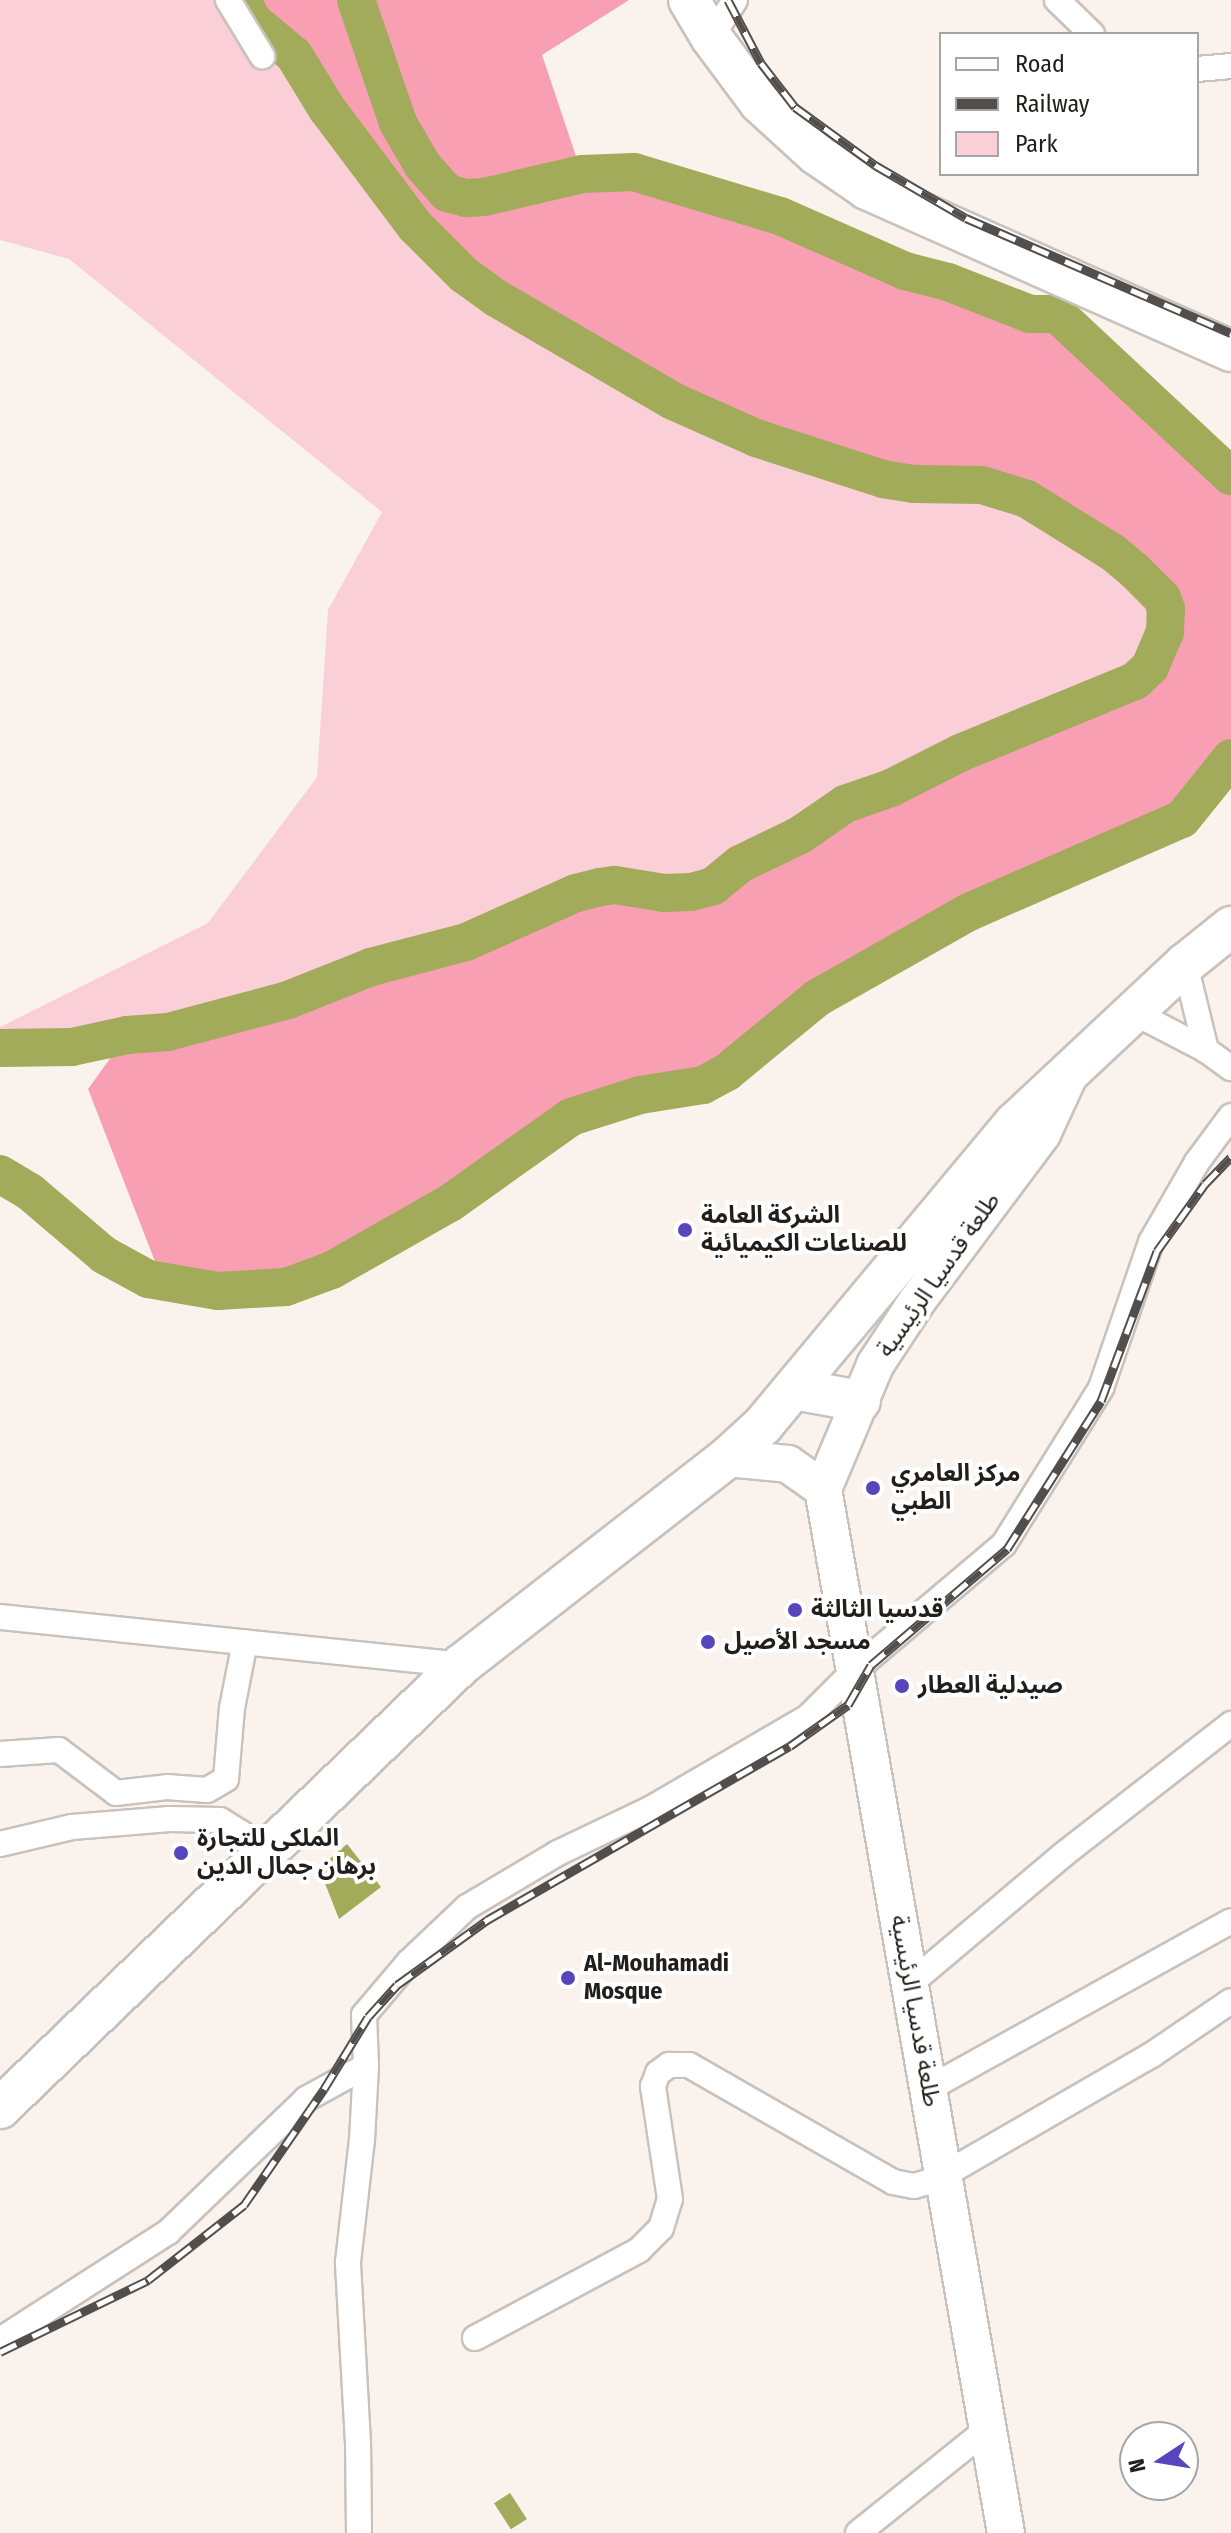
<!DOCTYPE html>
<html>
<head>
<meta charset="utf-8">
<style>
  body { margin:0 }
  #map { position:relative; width:1231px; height:2533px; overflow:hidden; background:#faf2ec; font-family:"Fira Sans Condensed","Noto Sans Arabic",sans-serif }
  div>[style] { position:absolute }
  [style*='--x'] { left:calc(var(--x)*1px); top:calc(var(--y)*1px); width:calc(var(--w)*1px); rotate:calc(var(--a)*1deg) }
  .green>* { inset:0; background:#facfd7 }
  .forest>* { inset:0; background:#f89fb3 }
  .water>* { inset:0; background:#a1ab59; transform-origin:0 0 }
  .river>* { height:38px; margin:-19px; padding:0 19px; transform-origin:19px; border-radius:19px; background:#a1ab59 }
  .roads { filter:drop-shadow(2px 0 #c9c1bb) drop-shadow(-2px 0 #c9c1bb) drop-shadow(0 2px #c9c1bb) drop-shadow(0 -2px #c9c1bb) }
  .minor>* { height:24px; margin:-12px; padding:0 12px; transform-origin:12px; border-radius:12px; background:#fff }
  .secondary>* { height:36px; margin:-18px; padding:0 18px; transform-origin:18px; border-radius:18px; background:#fff }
  .primary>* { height:40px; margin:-20px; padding:0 20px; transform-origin:20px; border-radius:20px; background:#fff }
  .rail>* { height:9px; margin-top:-4.5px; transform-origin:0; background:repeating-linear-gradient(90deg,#fff 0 18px,#524e4b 0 36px); box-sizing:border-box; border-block:2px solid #524e4b }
  .dots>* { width:22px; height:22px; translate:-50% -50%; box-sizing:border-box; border:4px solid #fff; border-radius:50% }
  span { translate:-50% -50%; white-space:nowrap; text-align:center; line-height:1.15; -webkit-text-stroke:8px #fff; paint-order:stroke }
  .poi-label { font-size:24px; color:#211e1c; font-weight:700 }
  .left { translate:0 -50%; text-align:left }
  .street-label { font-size:24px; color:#211e1c }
  .legend { position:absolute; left:939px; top:32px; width:260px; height:144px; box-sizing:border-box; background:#fff; border:2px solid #a6a5a4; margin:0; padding:10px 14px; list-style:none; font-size:24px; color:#211e1c }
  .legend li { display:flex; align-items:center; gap:16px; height:40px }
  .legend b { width:40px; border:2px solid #a6a5a4 }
  .north { position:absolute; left:1119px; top:2421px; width:80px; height:80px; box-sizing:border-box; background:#fff; border:2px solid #a6a5a4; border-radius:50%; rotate:258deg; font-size:22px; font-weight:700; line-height:32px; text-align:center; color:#211e1c }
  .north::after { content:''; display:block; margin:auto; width:28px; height:36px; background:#5645bd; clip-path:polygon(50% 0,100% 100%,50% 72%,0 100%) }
</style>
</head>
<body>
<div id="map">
  <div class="green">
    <div style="clip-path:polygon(0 0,242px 0,253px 21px,294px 55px,327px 109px,437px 250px,528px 317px,724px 425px,913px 484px,982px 485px,1027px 499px,1135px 571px,1166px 609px,1160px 650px,1135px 681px,845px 804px,800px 835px,691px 892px,615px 885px,371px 967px,110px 1038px,0 1043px,0 1027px,208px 923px,317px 777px,328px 610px,382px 512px,69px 259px,0 240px)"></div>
  </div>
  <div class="forest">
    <div style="clip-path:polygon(228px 0,629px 0,542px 55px,582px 174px,634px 172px,780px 216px,948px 282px,1057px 314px,1231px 472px,1231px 758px,1182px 819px,953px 921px,817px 998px,703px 1085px,640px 1095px,571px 1117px,436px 1211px,332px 1270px,248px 1291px,163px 1282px,88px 1089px,127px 1035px,239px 1011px,371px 967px,491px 932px,600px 887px,691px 892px,748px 859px,960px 753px,1135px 681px,1165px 632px,1153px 589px,1027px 499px,848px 466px,637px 381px,437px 250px,294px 55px)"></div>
  </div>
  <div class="water">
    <div style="clip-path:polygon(347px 1844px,381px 1887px,339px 1919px,319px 1868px)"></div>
    <div style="left:510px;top:2493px;width:31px;height:19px;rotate:57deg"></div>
  </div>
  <div class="river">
    <div style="--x:356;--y:0;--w:130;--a:71.1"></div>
    <div style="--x:398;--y:123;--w:50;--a:59.8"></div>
    <div style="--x:423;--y:166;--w:36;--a:48"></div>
    <div style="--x:447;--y:193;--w:20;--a:15"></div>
    <div style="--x:466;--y:198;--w:18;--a:-3"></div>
    <div style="--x:484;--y:197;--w:101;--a:-13.2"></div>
    <div style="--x:582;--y:174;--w:52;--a:-2.2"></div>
    <div style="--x:634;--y:172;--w:152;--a:16.8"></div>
    <div style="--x:780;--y:216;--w:137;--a:23.7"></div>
    <div style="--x:905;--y:271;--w:44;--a:14.3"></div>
    <div style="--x:948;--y:282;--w:88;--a:21.3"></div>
    <div style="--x:1030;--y:314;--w:27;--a:0"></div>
    <div style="--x:1057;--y:314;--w:238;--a:43"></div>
    <div style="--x:0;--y:1048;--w:72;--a:-0.8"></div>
    <div style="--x:72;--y:1047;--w:56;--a:-12.3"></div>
    <div style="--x:127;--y:1035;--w:41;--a:-4.2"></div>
    <div style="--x:168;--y:1032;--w:124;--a:-14.9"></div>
    <div style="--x:288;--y:1000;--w:89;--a:-21.7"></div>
    <div style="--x:371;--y:967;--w:98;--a:-14.7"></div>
    <div style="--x:466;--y:942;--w:120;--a:-24"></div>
    <div style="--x:576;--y:893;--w:25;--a:-14"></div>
    <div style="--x:600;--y:887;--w:15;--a:-8"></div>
    <div style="--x:615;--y:885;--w:50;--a:9.3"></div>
    <div style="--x:664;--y:893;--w:27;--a:-2"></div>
    <div style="--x:691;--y:892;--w:23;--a:-15"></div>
    <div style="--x:713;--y:886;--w:35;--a:-39"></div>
    <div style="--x:740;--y:864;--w:67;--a:-25.8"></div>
    <div style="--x:800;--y:835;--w:55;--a:-34.6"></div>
    <div style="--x:845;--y:804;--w:49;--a:-19.2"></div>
    <div style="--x:891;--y:788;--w:77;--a:-26.9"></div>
    <div style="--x:960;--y:753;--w:189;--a:-22.4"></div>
    <div style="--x:1135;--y:681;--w:21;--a:-43"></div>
    <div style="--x:1150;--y:667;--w:38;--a:-67"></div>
    <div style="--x:1165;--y:632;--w:23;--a:-88"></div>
    <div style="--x:1166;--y:609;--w:12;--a:-110"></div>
    <div style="--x:1162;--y:598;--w:38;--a:-135"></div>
    <div style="--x:1135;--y:571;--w:30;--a:-140"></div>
    <div style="--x:1112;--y:552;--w:100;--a:-148.1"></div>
    <div style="--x:1027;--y:499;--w:47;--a:-162.7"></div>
    <div style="--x:982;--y:485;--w:68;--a:-179.2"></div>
    <div style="--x:914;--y:484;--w:31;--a:-171"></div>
    <div style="--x:883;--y:479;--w:133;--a:-162.1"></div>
    <div style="--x:756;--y:438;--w:91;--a:-156"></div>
    <div style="--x:673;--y:401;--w:205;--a:-149.8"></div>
    <div style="--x:496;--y:298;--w:39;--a:-144"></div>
    <div style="--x:464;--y:275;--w:69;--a:-135"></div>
    <div style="--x:415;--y:226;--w:146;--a:-126.9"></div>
    <div style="--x:327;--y:109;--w:63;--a:-121.4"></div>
    <div style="--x:294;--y:55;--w:53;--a:-140.3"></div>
    <div style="--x:253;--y:21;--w:24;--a:-118"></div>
    <div style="--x:0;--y:1174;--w:35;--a:31"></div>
    <div style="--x:30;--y:1192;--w:97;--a:40.4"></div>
    <div style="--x:104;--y:1255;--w:50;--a:28.6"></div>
    <div style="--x:148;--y:1279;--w:71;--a:9.7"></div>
    <div style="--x:218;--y:1291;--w:68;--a:-3.4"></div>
    <div style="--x:286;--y:1287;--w:49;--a:-20.3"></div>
    <div style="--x:332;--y:1270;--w:136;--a:-29.6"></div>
    <div style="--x:450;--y:1203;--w:148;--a:-35.4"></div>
    <div style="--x:571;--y:1117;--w:72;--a:-17.7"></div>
    <div style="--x:640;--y:1095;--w:64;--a:-9"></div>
    <div style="--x:703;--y:1085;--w:27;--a:-28"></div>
    <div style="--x:727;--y:1072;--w:117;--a:-39.4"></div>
    <div style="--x:817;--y:998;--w:175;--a:-29.5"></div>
    <div style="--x:969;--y:912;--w:232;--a:-23.6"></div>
    <div style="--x:1182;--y:819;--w:78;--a:-51.2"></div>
  </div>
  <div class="roads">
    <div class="minor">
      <div style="--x:228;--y:0;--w:66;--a:58.7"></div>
      <div style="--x:1057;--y:0;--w:49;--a:44.2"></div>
      <div style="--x:711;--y:37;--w:44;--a:-57"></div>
      <div style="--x:1197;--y:69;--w:34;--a:-5"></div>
      <div style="--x:1185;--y:964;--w:89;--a:76.3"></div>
      <div style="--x:1133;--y:1012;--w:82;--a:27.5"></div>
      <div style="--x:1206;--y:1050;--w:31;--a:36"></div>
      <div style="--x:0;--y:1617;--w:463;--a:5.9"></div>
      <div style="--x:0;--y:1754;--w:59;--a:-3.9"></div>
      <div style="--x:59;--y:1750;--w:71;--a:37"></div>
      <div style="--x:116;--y:1793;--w:51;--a:-6.7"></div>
      <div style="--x:167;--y:1787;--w:40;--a:4.3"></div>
      <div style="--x:207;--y:1790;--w:22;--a:-30"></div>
      <div style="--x:226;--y:1779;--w:71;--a:-85.2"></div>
      <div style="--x:232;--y:1708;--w:67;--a:-78.9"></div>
      <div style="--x:0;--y:1844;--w:74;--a:-13.3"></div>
      <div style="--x:72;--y:1827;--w:98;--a:-4.7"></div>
      <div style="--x:170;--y:1819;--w:50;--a:1.1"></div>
      <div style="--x:220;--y:1820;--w:25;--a:32"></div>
      <div style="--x:241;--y:1833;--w:32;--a:46"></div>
      <div style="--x:912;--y:1982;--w:199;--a:-40.1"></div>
      <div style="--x:1064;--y:1854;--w:212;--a:-37.9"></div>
      <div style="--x:928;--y:2089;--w:346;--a:-29"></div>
      <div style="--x:475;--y:2338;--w:186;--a:-28.2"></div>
      <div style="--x:639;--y:2250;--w:31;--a:-45"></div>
      <div style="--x:661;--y:2228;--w:30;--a:-73"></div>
      <div style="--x:670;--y:2199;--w:114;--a:-98.6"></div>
      <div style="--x:653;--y:2086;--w:14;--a:-69"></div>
      <div style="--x:658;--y:2073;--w:14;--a:-36"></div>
      <div style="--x:669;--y:2065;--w:20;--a:0"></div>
      <div style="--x:689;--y:2065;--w:235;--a:29.8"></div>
      <div style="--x:893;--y:2182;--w:21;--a:11"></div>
      <div style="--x:914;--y:2186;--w:22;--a:-16"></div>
      <div style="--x:935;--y:2180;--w:252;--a:-30"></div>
      <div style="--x:1153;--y:2054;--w:94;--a:-34.2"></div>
      <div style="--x:0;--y:2340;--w:200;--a:-32.7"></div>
      <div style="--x:168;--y:2232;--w:192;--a:-43.9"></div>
      <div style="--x:306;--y:2099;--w:68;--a:-28.8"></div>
      <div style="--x:366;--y:2066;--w:51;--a:-92.2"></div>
      <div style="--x:364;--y:2015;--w:70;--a:-49.7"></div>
      <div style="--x:409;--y:1962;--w:80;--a:-43.5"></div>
      <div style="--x:467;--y:1907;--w:106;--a:-30.7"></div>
      <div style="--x:558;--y:1853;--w:102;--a:-25.6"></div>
      <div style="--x:650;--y:1809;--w:183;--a:-30.2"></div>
      <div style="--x:808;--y:1717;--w:66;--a:-45"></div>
      <div style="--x:855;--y:1670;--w:195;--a:-40.2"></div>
      <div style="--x:1004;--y:1544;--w:184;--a:-58.1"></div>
      <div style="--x:1101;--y:1388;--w:154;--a:-71.1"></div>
      <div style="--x:1151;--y:1242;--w:92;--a:-60.1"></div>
      <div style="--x:1197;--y:1162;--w:57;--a:-53.5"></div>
      <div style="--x:359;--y:2533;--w:90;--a:-90.6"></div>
      <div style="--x:358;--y:2443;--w:181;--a:-93.2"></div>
      <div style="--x:348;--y:2262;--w:123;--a:-83.5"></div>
      <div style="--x:362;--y:2140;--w:74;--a:-86.9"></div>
      <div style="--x:858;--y:2533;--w:166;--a:-38.7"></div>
    </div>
    <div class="secondary">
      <div style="--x:727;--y:1458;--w:61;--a:5.6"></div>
      <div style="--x:788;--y:1464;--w:43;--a:35.5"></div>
      <div style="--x:1006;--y:2533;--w:1060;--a:-99.94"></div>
      <div style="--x:823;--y:1489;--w:134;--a:-67.2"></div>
      <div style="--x:875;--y:1365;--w:77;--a:-56.7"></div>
      <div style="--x:917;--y:1301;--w:209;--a:-53.2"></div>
      <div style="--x:1042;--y:1134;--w:67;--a:-65.3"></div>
    </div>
    <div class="primary">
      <div style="--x:689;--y:0;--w:43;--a:59.3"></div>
      <div style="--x:711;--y:37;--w:82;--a:53.4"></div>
      <div style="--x:760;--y:103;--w:76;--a:42.3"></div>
      <div style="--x:816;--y:154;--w:62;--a:34.5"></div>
      <div style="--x:867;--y:189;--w:398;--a:24"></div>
      <div style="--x:794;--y:1389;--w:67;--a:10.3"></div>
      <div style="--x:0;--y:2108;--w:639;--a:-43.86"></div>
      <div style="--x:461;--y:1665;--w:337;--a:-37.9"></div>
      <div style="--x:727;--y:1458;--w:49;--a:-42.5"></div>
      <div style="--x:763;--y:1425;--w:393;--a:-50.2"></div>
      <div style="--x:1015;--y:1123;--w:233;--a:-43.1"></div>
      <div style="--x:1185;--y:964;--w:59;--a:-38.8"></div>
    </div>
  </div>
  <div class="rail">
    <div style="--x:728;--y:0;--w:71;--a:62.4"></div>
    <div style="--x:761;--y:63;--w:56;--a:52.3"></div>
    <div style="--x:795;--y:107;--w:99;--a:35.9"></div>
    <div style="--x:875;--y:165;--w:105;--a:30.2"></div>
    <div style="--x:966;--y:218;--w:289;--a:23.5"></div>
    <div style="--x:0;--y:2352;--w:165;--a:-25.9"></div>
    <div style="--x:148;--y:2280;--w:122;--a:-38"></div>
    <div style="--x:244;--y:2205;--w:141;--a:-55.4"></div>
    <div style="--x:324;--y:2089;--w:84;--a:-58.6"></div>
    <div style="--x:368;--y:2017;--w:43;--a:-47.8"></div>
    <div style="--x:397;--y:1985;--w:111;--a:-35.8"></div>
    <div style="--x:487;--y:1920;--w:349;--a:-29.9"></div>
    <div style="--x:790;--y:1746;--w:71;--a:-35.3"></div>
    <div style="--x:848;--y:1705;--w:46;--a:-60.1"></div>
    <div style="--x:871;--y:1665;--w:179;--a:-40.5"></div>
    <div style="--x:1007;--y:1549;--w:175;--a:-57.6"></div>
    <div style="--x:1101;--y:1401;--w:160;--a:-69.5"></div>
    <div style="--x:1157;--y:1251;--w:82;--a:-54.4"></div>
    <div style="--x:1205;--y:1184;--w:37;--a:-46"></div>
  </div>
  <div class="dots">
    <div style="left:685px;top:1230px;background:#5645bd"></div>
    <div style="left:873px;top:1488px;background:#5645bd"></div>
    <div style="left:795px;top:1610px;background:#5645bd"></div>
    <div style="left:708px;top:1642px;background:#5645bd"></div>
    <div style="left:902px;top:1686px;background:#5645bd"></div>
    <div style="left:181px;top:1853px;background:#5645bd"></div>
    <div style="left:568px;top:1978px;background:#5645bd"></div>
  </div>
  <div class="poi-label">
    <span class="left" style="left:701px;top:1230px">الشركة العامة<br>للصناعات الكيميائية</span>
    <span class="left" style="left:891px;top:1488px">مركز العامري<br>الطبي</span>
    <span class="left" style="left:811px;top:1610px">قدسيا الثالثة</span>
    <span class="left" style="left:724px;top:1642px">مسجد الأصيل</span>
    <span class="left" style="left:918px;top:1686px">صيدلية العطار</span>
    <span class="left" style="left:197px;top:1853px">الملكي للتجارة<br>برهان جمال الدين</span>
    <span class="left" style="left:584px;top:1978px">Al-Mouhamadi<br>Mosque</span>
  </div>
  <div class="street-label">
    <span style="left:939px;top:1275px;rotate:-55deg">طلعة قدسيا الرئيسية</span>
    <span style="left:915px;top:2011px;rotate:80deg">طلعة قدسيا الرئيسية</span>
  </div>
  <ul class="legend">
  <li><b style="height:10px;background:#fff"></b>Road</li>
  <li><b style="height:10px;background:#524e4b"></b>Railway</li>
  <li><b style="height:22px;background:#facfd7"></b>Park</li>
  </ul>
  <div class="north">N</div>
</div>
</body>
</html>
